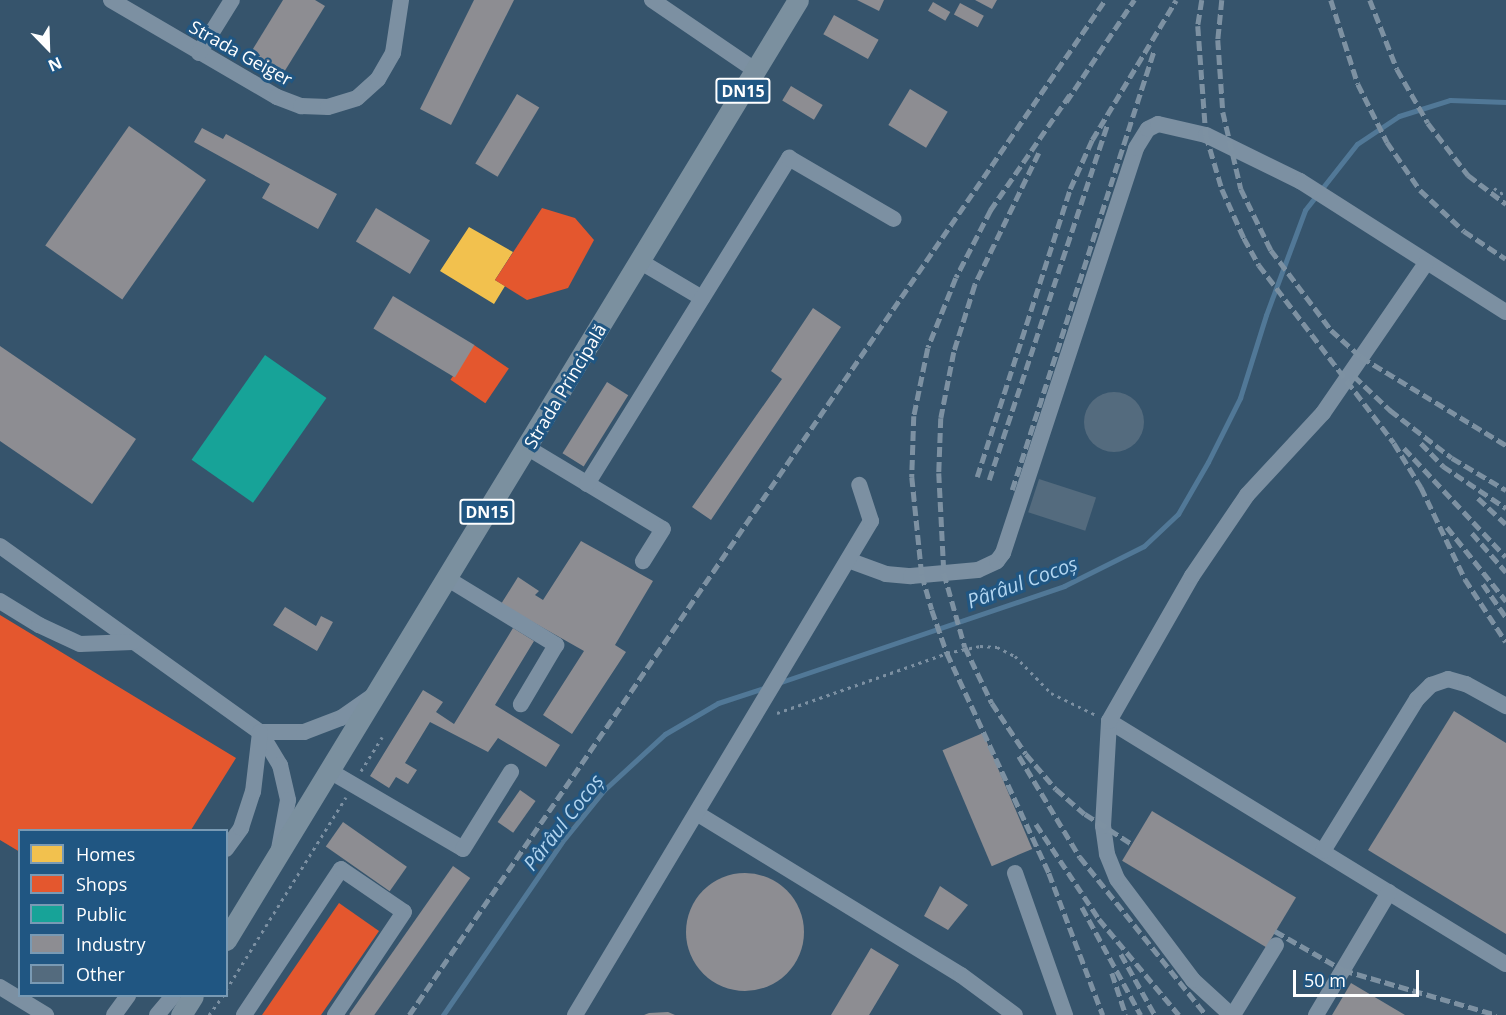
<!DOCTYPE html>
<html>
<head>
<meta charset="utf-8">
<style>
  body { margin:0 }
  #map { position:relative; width:1506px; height:1015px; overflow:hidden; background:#36546c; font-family:"Open Sans",sans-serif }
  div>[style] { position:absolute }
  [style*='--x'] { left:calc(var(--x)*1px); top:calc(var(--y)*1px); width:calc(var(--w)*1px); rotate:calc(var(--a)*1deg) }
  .homes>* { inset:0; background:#f2c14e }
  .shops>* { inset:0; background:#e4572e; transform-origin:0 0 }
  .public>* { inset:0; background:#17a398; transform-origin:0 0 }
  .industry>* { inset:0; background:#8d8d92; transform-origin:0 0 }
  .round { border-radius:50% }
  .stream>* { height:5px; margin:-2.5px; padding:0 2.5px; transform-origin:2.5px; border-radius:2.5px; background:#517897 }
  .building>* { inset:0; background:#546b7e; transform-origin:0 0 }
  .path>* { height:3px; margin-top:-1.5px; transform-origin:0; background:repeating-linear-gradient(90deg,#7c90a2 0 3px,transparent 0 7.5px) }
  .minor>* { height:16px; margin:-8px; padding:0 8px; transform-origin:8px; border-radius:8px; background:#7c90a2 }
  .major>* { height:21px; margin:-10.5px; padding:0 10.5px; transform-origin:10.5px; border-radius:10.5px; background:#7b909f }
  .rail>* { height:4.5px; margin-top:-2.25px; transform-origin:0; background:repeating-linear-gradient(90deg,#7d91a2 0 10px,transparent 0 14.5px) }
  span { translate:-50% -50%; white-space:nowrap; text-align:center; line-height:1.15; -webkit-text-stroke:6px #205682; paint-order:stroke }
  .shield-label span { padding:2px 4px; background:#205682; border:2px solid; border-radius:4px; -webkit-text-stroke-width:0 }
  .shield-label { font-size:16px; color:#fff; font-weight:700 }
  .street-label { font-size:18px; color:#fff }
  .water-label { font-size:20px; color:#b2d5f0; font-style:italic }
  .legend { position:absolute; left:18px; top:829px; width:210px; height:168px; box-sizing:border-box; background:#205682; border:2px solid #799ab4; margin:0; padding:8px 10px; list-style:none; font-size:18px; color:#fff }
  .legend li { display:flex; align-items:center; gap:12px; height:30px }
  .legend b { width:30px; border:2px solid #799ab4 }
  .north { position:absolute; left:18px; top:18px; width:60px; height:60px; -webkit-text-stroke:4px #205682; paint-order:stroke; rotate:157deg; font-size:16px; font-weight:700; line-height:24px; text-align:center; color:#fff }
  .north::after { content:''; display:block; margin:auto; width:21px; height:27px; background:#fff; clip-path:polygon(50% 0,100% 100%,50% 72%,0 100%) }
  .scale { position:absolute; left:1293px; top:970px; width:126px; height:27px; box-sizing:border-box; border:3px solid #fff; border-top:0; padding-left:8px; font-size:18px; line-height:21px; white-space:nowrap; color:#fff; -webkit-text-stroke:4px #205682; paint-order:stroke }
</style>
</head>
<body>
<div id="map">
  <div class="homes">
    <div style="clip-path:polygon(469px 227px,513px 252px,495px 280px,505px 286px,494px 304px,440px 271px)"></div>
  </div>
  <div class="shops">
    <div style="clip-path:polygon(542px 208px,575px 218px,594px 240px,568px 288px,527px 300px,495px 280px)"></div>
    <div style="left:474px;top:345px;width:42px;height:42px;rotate:34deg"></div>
    <div style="clip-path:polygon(0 615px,236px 758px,191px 830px,20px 830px,20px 852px,0 840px)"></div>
    <div style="clip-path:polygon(339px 903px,379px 931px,321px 1015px,262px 1015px)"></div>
  </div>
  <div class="public">
    <div style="left:265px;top:355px;width:75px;height:128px;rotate:35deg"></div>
  </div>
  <div class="industry">
    <div style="clip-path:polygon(283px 0,315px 0,325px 6px,281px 77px,248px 57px)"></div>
    <div style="clip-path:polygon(474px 0,514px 0,451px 125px,420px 109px)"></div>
    <div style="clip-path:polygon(857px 0,884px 0,879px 11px)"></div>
    <div style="clip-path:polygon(975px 0,997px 0,992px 9px)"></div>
    <div style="left:933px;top:2px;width:20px;height:10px;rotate:30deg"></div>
    <div style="left:960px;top:3px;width:27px;height:13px;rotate:28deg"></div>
    <div style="left:834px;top:15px;width:51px;height:22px;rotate:29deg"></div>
    <div style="left:791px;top:86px;width:37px;height:17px;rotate:31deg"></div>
    <div style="left:910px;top:89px;width:44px;height:42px;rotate:31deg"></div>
    <div style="left:517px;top:94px;width:26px;height:81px;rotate:31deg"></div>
    <div style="left:129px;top:126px;width:94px;height:146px;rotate:35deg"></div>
    <div style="clip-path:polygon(202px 128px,223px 139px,226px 134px,337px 194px,318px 229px,262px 198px,270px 184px,194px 142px)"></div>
    <div style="left:376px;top:208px;width:63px;height:39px;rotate:31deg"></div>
    <div style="left:393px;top:296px;width:95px;height:38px;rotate:31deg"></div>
    <div style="clip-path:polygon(813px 308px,841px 327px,711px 520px,692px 507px,782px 379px,771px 371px)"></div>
    <div style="clip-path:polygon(0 346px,136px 439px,92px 504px,0 441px)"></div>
    <div style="left:607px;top:382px;width:25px;height:84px;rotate:32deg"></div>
    <div style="clip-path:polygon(581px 541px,653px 581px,615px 645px,626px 652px,572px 734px,543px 715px,584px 651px,501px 604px,518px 577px,539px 591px,535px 595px,543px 600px)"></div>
    <div style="clip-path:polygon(285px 607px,316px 626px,321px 616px,333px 622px,317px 651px,273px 625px)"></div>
    <div style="clip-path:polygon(513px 628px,534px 641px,495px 705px,560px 745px,546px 767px,498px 738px,488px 752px,430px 722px,405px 763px,417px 770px,408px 784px,396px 777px,389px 788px,370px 776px,423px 690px,443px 702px,436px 712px,454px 724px)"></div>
    <div style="clip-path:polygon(1454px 711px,1506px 743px,1506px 934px,1368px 850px)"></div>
    <div style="left:983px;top:733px;width:126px;height:44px;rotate:67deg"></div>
    <div style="left:520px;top:790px;width:19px;height:39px;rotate:35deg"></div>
    <div style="left:1152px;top:811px;width:168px;height:58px;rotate:31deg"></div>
    <div style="left:343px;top:822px;width:78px;height:30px;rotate:35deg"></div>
    <div style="left:453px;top:866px;width:21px;height:181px;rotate:35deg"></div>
    <div class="round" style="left:686px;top:873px;width:118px;height:118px"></div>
    <div style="clip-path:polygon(940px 886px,968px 905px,948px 930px,924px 916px)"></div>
    <div style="clip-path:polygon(871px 948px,899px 965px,869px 1015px,831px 1015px)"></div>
    <div style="clip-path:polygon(1351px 983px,1405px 1015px,1332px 1015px)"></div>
    <div style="clip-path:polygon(668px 1012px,675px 1015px,644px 1015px,649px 1013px)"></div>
  </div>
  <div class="stream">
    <div style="--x:778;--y:683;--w:302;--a:-18.7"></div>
    <div style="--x:1064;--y:586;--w:89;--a:-26.6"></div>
    <div style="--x:1144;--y:546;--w:47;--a:-43.3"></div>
    <div style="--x:1178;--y:514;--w:60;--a:-60"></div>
    <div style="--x:1208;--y:462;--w:72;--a:-63.4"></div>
    <div style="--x:1240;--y:398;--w:87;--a:-72.6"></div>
    <div style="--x:1266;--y:315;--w:112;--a:-69.6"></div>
    <div style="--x:1305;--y:210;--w:84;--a:-51.8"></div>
    <div style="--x:1357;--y:144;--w:50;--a:-33.7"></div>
    <div style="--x:1399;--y:116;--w:53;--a:-17.4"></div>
    <div style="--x:1450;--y:100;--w:56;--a:2"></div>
    <div style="--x:443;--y:1015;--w:209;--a:-55.5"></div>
    <div style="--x:561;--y:843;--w:68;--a:-50.9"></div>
    <div style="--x:604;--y:790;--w:83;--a:-42.6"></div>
    <div style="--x:665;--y:734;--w:61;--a:-30.3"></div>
    <div style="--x:718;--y:703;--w:52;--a:-18.1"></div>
  </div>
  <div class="building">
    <div class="round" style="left:1084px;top:392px;width:60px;height:60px"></div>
    <div style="left:1039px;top:479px;width:60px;height:35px;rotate:18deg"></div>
  </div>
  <div class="path">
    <div style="--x:1494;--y:188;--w:14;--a:34"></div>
    <div style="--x:777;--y:713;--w:180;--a:-19.4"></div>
    <div style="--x:947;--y:653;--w:34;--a:-12"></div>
    <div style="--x:980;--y:646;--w:17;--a:3"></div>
    <div style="--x:997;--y:647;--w:20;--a:27"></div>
    <div style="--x:1015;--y:656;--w:52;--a:45.8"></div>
    <div style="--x:1051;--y:693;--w:50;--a:26.1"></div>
    <div style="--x:361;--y:771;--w:40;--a:-58"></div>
    <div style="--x:226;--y:990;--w:227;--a:-58.1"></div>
    <div style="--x:209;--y:1015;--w:24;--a:-54"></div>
  </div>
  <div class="minor">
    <div style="--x:111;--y:0;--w:192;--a:30.3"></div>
    <div style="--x:277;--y:97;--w:26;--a:21"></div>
    <div style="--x:301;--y:106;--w:27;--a:2"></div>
    <div style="--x:328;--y:107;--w:30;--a:-17"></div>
    <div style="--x:357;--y:98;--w:28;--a:-42"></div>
    <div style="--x:378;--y:79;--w:30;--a:-60"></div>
    <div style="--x:393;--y:53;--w:54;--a:-81.4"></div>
    <div style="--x:652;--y:0;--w:125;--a:34.2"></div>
    <div style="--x:199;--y:53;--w:62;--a:-58.1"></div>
    <div style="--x:641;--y:262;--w:71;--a:30.5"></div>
    <div style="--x:528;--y:448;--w:157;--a:31"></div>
    <div style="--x:663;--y:529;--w:38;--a:122"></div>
    <div style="--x:587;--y:484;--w:384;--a:-58.2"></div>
    <div style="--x:789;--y:158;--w:121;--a:30.2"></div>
    <div style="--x:0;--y:546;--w:320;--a:35.6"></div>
    <div style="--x:260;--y:732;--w:39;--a:59"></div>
    <div style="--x:280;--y:765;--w:36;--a:77"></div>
    <div style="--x:288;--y:800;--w:50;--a:100.4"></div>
    <div style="--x:848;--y:560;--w:40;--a:20.2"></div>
    <div style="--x:886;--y:574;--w:25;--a:5"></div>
    <div style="--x:911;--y:576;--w:67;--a:-5.1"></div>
    <div style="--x:978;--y:570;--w:21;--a:-25"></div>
    <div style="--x:997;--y:561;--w:10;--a:-53"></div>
    <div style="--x:1003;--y:553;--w:426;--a:-71.8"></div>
    <div style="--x:1136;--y:148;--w:22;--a:-58"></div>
    <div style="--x:1148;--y:129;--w:11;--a:-27"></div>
    <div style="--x:1158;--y:124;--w:49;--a:12.9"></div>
    <div style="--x:1206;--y:135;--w:105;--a:26.1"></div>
    <div style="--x:1300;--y:181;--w:244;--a:32.5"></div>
    <div style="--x:448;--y:579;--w:127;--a:31.4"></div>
    <div style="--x:556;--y:645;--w:69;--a:120.7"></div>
    <div style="--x:0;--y:601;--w:46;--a:31.6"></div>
    <div style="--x:39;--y:625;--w:45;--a:24.9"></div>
    <div style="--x:80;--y:644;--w:53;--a:-2.2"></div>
    <div style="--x:1109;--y:721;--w:465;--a:31.5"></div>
    <div style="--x:260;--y:732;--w:44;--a:0"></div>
    <div style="--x:304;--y:732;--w:40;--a:-21"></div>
    <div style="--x:341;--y:718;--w:38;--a:-35"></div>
    <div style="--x:328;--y:770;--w:156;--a:30.3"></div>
    <div style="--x:463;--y:849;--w:91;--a:-58.1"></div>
    <div style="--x:698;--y:814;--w:308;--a:31.5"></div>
    <div style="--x:961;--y:975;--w:67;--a:36.5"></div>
    <div style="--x:226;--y:849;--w:26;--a:-54"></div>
    <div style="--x:241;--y:828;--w:38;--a:-72"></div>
    <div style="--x:253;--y:792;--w:60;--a:-83.3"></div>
    <div style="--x:1323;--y:851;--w:179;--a:-58.3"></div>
    <div style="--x:1417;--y:699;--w:20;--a:-45"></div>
    <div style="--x:1431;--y:685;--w:18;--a:-19"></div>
    <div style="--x:1448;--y:679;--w:19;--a:16"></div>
    <div style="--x:1466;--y:684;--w:46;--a:28.8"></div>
    <div style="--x:1015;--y:873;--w:151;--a:70.6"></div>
    <div style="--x:0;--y:987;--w:54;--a:31.3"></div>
    <div style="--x:114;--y:1015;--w:24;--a:-54"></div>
    <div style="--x:157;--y:1015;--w:25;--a:-50"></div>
    <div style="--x:244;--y:1015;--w:175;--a:-56.4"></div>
    <div style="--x:341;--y:869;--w:76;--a:34.3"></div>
    <div style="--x:404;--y:912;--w:124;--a:123.8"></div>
    <div style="--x:575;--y:1015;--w:576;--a:-59.07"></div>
    <div style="--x:871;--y:521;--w:38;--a:-108"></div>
    <div style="--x:1231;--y:1015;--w:52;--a:-137.4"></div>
    <div style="--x:1193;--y:980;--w:126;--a:-127"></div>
    <div style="--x:1117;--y:879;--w:27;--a:-112"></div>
    <div style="--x:1107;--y:854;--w:28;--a:-98"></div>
    <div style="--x:1103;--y:826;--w:105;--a:-86.7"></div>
    <div style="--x:1109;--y:721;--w:167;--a:-60.2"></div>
    <div style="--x:1192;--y:576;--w:98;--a:-55.8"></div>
    <div style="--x:1247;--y:495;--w:112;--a:-47.2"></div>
    <div style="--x:1323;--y:413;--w:182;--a:-55.5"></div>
    <div style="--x:1233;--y:1015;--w:82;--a:-58.4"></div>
    <div style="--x:1316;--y:1015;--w:143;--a:-59.3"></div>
  </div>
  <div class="major">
    <div style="--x:226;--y:940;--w:1100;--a:-58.68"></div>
    <div style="--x:181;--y:1015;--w:22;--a:-58"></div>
  </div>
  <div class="rail">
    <div style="--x:1202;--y:0;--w:26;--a:99"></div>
    <div style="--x:1198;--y:26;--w:109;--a:85.8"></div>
    <div style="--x:1206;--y:135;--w:56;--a:73.5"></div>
    <div style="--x:1222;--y:189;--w:54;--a:65.8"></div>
    <div style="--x:1244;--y:238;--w:31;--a:61"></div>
    <div style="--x:1259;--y:265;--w:223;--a:52.8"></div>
    <div style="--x:1394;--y:443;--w:52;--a:58.5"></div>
    <div style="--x:1421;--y:487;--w:102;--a:64.4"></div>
    <div style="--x:1465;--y:579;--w:75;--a:56.9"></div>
    <div style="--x:1222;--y:0;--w:40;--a:95.7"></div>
    <div style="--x:1218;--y:40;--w:72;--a:86"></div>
    <div style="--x:1223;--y:112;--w:79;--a:76.8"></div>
    <div style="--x:1241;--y:189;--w:68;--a:63.8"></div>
    <div style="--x:1271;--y:250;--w:100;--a:53.1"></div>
    <div style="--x:1331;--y:330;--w:40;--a:42"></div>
    <div style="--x:1361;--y:357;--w:170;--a:31.3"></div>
    <div style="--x:1331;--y:0;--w:88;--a:72.2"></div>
    <div style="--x:1358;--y:84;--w:65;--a:63.4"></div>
    <div style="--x:1387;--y:142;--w:58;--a:55.5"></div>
    <div style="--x:1420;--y:190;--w:60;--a:43"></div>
    <div style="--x:1464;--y:231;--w:50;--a:33.7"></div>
    <div style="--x:1370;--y:0;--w:74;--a:68.6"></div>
    <div style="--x:1397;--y:69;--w:62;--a:60.1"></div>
    <div style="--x:1428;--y:123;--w:66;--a:52.4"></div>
    <div style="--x:1468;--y:175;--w:48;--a:37.3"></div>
    <div style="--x:1070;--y:95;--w:140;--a:124.5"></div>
    <div style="--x:991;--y:210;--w:76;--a:117.2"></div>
    <div style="--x:956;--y:278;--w:75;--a:111.8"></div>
    <div style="--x:928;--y:348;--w:69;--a:101.6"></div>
    <div style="--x:914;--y:416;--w:61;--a:91.9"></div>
    <div style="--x:912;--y:477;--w:99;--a:84.2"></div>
    <div style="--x:922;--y:575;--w:36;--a:74"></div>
    <div style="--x:932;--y:610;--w:46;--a:70.8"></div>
    <div style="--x:947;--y:653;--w:242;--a:65.1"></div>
    <div style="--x:1049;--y:873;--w:152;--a:69.2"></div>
    <div style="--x:1066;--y:102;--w:123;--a:-56.3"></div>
    <div style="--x:1039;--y:153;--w:147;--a:115.9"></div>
    <div style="--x:975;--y:285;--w:70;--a:107.4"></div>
    <div style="--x:954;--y:352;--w:67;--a:101.1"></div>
    <div style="--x:941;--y:418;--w:55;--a:92.1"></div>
    <div style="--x:939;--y:473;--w:100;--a:87.1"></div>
    <div style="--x:944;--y:573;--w:77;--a:74.2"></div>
    <div style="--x:965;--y:647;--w:62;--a:64.3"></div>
    <div style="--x:992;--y:703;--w:61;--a:56.3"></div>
    <div style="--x:1026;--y:754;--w:46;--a:49.4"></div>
    <div style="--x:1056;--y:789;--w:38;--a:41"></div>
    <div style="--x:1085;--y:814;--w:56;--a:32.6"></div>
    <div style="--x:1354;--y:376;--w:50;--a:43.4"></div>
    <div style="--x:1390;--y:410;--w:78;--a:37.7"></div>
    <div style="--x:1452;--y:458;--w:63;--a:30.7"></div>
    <div style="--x:1421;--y:443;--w:32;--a:46"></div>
    <div style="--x:1443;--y:466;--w:76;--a:33.7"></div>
    <div style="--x:1404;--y:448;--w:149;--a:46.9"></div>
    <div style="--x:977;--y:477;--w:303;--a:-72.1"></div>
    <div style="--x:1070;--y:189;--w:54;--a:-65.8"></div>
    <div style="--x:1092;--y:140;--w:163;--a:-59"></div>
    <div style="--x:989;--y:480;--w:373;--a:-71.6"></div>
    <div style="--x:1012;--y:490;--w:462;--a:-72.1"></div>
    <div style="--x:1478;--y:498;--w:38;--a:43"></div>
    <div style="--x:1447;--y:527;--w:95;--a:51.4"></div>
    <div style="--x:1472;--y:533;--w:52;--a:48.9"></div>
    <div style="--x:1483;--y:584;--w:40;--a:55.1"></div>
    <div style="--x:1019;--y:756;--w:118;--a:58.9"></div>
    <div style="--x:1080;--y:857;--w:202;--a:51.4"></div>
    <div style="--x:1036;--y:824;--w:114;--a:56.4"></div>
    <div style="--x:1099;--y:919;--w:125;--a:50.2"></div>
    <div style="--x:1082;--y:907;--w:123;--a:61.4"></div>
    <div style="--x:1275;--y:931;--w:78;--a:29.8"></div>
    <div style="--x:1343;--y:970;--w:160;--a:16.3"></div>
    <div style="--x:1121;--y:954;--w:70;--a:60.9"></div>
    <div style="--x:1112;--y:973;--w:44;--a:71.6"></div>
    <div style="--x:409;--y:1015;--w:1231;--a:-55.56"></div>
  </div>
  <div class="shield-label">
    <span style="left:743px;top:91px">DN15</span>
    <span style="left:487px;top:512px">DN15</span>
  </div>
  <div class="street-label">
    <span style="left:241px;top:53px;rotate:29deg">Strada Geiger</span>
    <span style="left:565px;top:386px;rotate:-59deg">Strada Principală</span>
  </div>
  <div class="water-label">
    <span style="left:1022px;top:582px;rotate:-20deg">Pârâul Cocoș</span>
    <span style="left:563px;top:822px;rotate:-52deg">Pârâul Cocoș</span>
  </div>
  <ul class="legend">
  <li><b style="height:16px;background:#f2c14e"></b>Homes</li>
  <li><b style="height:16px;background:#e4572e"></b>Shops</li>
  <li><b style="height:16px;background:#17a398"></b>Public</li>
  <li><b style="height:16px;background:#8d8d92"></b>Industry</li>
  <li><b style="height:16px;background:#546b7e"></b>Other</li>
  </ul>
  <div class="north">N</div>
  <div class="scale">50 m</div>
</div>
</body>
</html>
